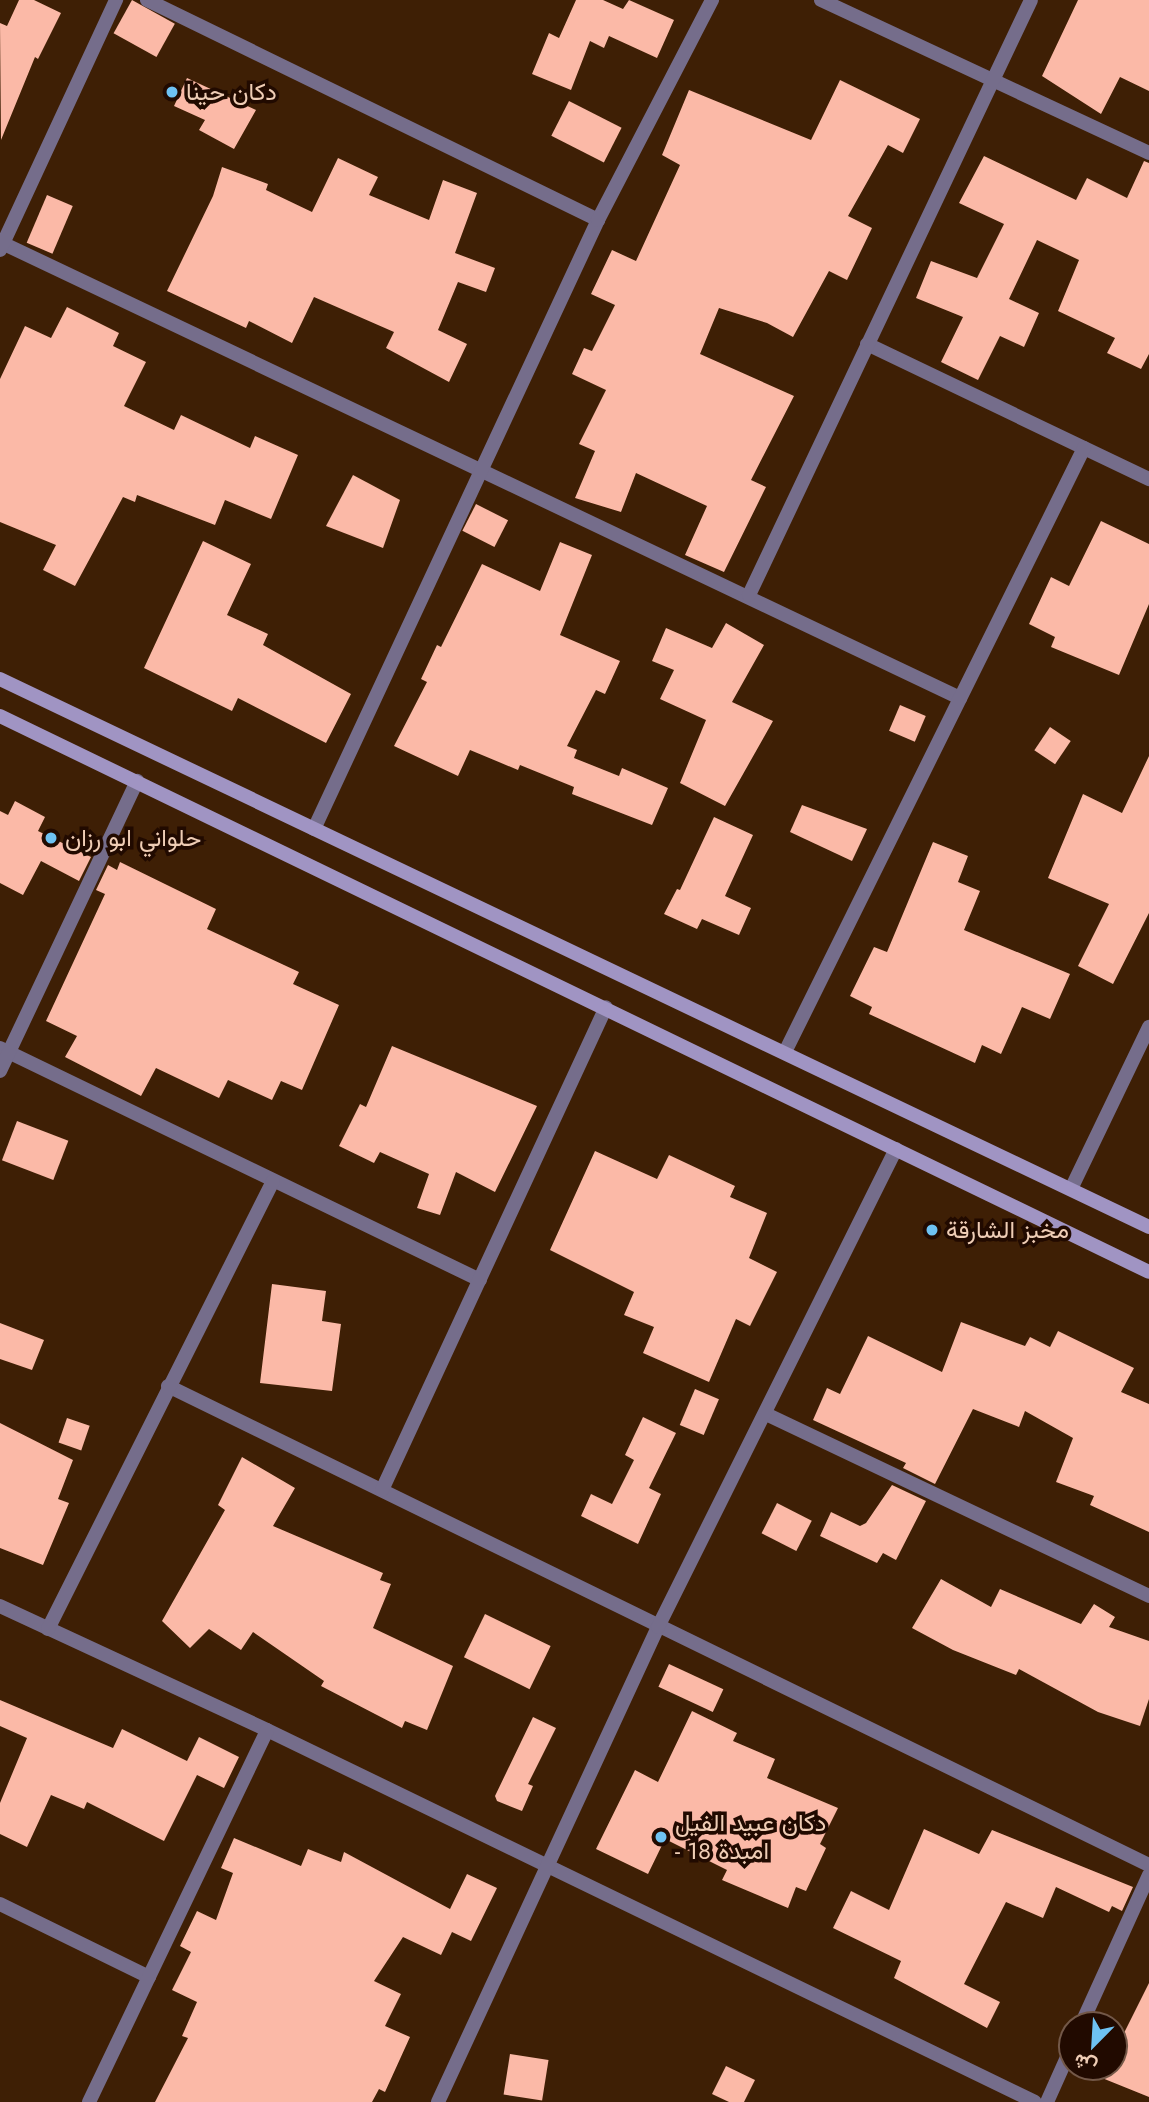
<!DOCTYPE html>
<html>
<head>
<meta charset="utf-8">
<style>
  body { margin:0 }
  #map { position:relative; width:1149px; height:2102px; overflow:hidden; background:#3e1f05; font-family:Jost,Vazirmatn,sans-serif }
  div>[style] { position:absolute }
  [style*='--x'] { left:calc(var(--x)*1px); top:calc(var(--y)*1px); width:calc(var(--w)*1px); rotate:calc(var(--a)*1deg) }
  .building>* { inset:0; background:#fbb9a7; transform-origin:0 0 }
  .street>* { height:14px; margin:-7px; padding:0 7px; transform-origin:7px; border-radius:7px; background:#756d8b }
  .secondary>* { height:14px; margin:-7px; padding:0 7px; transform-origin:7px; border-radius:7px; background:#a094c3 }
  .dots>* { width:19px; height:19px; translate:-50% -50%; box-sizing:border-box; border:4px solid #210a00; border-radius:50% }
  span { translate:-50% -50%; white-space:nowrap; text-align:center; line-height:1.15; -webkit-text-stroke:7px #210a00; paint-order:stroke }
  .poi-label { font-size:24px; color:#efcdb5 }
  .left { translate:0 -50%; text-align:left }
  .north { position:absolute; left:1058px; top:2011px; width:70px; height:70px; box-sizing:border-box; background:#210a00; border:2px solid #735848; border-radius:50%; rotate:204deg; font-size:19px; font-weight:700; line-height:28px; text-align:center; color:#efcdb5 }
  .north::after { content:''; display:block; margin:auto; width:24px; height:32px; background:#6ec2f3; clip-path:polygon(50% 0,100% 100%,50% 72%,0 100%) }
</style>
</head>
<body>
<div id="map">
  <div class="building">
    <div style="clip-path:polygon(19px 0,34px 0,61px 13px,38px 59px,35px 57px,1px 140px,0 23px,7px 26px)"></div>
    <div style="left:132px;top:0;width:49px;height:38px;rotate:29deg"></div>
    <div style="clip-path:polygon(576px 0,603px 0,623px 9px,629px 0,674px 20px,657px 58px,609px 36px,604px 48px,590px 41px,571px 90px,532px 74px,549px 33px,559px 38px)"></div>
    <div style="clip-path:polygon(1078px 0,1149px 0,1149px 91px,1120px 77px,1101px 114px,1042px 76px)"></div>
    <div style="clip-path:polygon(187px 78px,256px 110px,234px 149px,199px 130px,205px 120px,174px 106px)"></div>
    <div style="clip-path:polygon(840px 80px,920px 119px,903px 153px,888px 145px,848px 216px,872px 228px,847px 280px,829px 271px,793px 337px,767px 323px,719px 308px,700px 354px,794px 396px,751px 480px,766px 487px,724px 572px,685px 555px,707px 506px,636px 473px,621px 512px,575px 498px,595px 451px,579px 444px,606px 390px,572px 374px,584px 348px,592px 351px,615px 305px,591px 294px,612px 250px,636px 261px,680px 165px,662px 155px,689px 90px,811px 140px)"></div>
    <div style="left:569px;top:101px;width:59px;height:39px;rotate:27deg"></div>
    <div style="clip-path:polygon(984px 156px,1076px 200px,1087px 178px,1127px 198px,1144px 161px,1149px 163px,1149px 354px,1141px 369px,1107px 353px,1115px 338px,1058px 311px,1079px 260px,1037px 240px,1009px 299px,1039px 313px,1024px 347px,1000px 336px,978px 380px,941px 362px,963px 317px,916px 298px,931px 261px,977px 278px,1004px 224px,959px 203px)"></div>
    <div style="clip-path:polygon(338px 158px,378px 177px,369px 195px,429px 220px,443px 180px,477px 193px,455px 253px,495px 268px,486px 292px,458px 282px,438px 330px,467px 344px,449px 382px,386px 348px,394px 332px,314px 297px,292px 343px,249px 321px,246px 328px,167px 291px,213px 196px,222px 167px,268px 184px,266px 190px,312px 212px)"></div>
    <div style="left:47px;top:195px;width:28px;height:52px;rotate:23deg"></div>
    <div style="clip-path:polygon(67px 307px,119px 333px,113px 346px,146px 362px,124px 406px,174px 430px,181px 415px,250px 448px,255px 436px,298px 455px,271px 519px,225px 500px,215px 525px,137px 495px,135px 502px,123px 497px,75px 586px,43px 570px,56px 545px,0 522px,0 379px,25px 326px,51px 338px)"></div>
    <div style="clip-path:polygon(353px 475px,400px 500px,383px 548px,326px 526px)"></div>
    <div style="left:476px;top:504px;width:36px;height:30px;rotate:27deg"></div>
    <div style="clip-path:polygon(1101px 521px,1149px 544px,1149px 604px,1119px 675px,1051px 647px,1055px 637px,1029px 624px,1051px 577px,1069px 586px)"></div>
    <div style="clip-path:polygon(203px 541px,251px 564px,227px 615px,268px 634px,263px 645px,351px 694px,326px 743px,238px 698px,232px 711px,144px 668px)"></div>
    <div style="clip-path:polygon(560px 542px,592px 555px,560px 635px,620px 661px,605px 694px,596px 690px,567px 746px,577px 750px,574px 758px,619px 776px,622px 768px,668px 788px,652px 825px,572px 794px,574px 787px,520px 765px,518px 770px,470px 750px,458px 776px,394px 746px,427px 682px,421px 679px,437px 645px,441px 647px,482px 564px,540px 591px)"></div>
    <div style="clip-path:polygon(726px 623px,764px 645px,732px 702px,773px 721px,725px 806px,680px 783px,706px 720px,660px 699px,674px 670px,652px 661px,666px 628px,712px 648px)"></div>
    <div style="left:900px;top:705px;width:28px;height:28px;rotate:23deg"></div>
    <div style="left:1050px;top:727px;width:25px;height:28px;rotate:34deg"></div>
    <div style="clip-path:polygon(1149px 756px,1149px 913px,1113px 984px,1078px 966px,1109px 904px,1048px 878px,1083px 794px,1122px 813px)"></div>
    <div style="clip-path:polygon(15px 801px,45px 817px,38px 831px,91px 857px,79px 881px,41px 861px,23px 895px,0 883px,0 811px,8px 815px)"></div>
    <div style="clip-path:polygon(802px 805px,867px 829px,852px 861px,790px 832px)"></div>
    <div style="clip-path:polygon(714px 817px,753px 835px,725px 896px,751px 908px,739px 935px,702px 919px,697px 929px,664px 914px,677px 889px,680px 890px)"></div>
    <div style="clip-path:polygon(933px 842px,968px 856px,958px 882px,980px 891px,964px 930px,1070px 974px,1050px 1019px,1022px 1007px,1001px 1054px,982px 1045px,975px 1063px,869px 1014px,872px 1007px,850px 996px,874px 947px,887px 952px)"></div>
    <div style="clip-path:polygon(120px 862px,216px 909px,207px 929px,299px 972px,293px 984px,339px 1005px,302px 1090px,281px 1081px,272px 1100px,228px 1080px,219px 1098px,156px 1068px,141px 1096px,65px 1057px,77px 1036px,46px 1021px,105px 894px,96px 890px,108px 865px,117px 870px)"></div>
    <div style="clip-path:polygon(392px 1046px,537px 1106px,495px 1192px,456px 1172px,440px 1215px,417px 1208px,429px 1174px,380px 1152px,374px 1163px,339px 1146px,360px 1104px,366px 1107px)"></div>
    <div style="left:17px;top:1121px;width:55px;height:42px;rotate:21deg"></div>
    <div style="clip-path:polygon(595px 1151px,657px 1179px,669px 1155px,735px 1186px,730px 1197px,767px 1213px,749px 1258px,777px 1272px,750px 1326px,736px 1319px,709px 1382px,643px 1353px,654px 1327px,624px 1315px,634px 1292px,550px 1250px)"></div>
    <div style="clip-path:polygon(272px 1284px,326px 1291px,322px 1321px,341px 1324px,332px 1391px,260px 1383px)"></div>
    <div style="clip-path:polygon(961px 1322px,1025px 1346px,1030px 1337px,1050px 1347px,1058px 1331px,1134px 1368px,1121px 1392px,1149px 1404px,1149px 1532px,1090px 1505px,1094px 1496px,1056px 1482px,1073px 1438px,1025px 1411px,1019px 1427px,973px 1409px,935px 1484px,903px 1468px,906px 1463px,813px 1420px,827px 1388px,840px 1394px,868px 1336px,942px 1372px)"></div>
    <div style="clip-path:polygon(0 1323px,44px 1340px,32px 1370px,0 1359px)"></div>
    <div style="left:695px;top:1389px;width:26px;height:39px;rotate:23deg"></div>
    <div style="clip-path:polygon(643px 1417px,676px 1433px,649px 1488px,661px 1494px,638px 1544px,581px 1516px,591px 1494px,612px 1504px,634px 1460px,625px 1455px)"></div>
    <div style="left:67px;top:1418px;width:24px;height:26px;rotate:19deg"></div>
    <div style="clip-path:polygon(0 1423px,73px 1460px,58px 1499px,69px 1503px,43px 1565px,0 1548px)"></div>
    <div style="clip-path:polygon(242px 1457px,295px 1488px,273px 1526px,383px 1573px,380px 1580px,391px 1584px,373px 1628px,453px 1666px,427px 1730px,405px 1721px,402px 1728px,321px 1686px,324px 1681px,253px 1632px,241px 1650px,209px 1629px,190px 1648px,162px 1621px,225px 1510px,218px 1505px)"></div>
    <div style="clip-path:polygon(892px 1485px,926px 1501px,896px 1560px,883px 1553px,877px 1563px,820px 1536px,831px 1512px,860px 1526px,866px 1523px)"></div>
    <div style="left:777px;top:1503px;width:39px;height:34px;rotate:27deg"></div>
    <div style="clip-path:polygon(941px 1579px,991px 1607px,1000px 1589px,1081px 1624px,1094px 1604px,1115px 1617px,1109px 1627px,1149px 1641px,1149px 1699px,1140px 1726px,1098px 1712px,1019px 1669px,1016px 1675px,953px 1650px,912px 1628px)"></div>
    <div style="left:485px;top:1614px;width:73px;height:48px;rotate:26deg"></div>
    <div style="left:669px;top:1664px;width:60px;height:25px;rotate:25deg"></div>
    <div style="clip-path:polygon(0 1700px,113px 1748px,122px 1729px,187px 1761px,199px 1737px,239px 1757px,224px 1788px,197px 1775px,164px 1841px,87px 1802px,84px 1809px,51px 1795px,27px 1847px,0 1834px,0 1803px,27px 1738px,0 1726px)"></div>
    <div style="clip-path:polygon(692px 1711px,737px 1733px,733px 1741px,775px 1759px,767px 1778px,838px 1808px,820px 1844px,826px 1848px,806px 1891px,796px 1887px,788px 1908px,722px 1880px,727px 1870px,665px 1839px,648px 1874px,596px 1849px,635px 1770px,658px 1782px)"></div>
    <div style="clip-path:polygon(533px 1717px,556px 1728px,528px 1784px,533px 1786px,522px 1811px,497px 1801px,495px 1796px)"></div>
    <div style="clip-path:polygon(924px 1829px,979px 1854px,992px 1830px,1133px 1887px,1122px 1911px,1112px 1906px,1109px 1912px,1056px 1887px,1043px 1918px,1006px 1902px,964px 1984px,1000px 2002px,987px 2028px,894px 1978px,901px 1961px,833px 1928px,851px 1891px,889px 1910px)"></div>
    <div style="clip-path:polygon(234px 1838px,301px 1866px,308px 1849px,341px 1862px,344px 1852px,450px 1909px,467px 1874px,497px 1888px,471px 1941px,452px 1932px,441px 1955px,403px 1937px,374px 1981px,401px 1994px,385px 2026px,410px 2037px,385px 2092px,379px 2089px,372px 2102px,155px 2102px,188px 2038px,182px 2036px,197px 2002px,172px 1990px,191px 1952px,180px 1946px,197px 1911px,216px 1920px,233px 1873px,221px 1868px)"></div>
    <div style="clip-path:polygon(1149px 1983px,1149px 2097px,1102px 2078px,1107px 2067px,1114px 2067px,1114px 2053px)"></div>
    <div style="left:510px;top:2054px;width:39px;height:41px;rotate:9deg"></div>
    <div style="clip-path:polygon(726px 2066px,755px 2080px,744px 2102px,729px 2102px,712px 2094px)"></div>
  </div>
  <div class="street">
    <div style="--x:147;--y:0;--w:502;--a:26"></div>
    <div style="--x:821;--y:0;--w:362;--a:25"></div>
    <div style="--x:0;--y:242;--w:1063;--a:25.41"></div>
    <div style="--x:0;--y:250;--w:276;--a:-65.1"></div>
    <div style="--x:867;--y:344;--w:313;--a:25.6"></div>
    <div style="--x:749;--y:595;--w:658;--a:-64.64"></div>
    <div style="--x:314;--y:829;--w:672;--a:-65"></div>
    <div style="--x:598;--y:220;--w:248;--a:-62.6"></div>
    <div style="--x:0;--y:1048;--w:533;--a:25.8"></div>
    <div style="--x:785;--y:1052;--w:674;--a:-63.66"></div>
    <div style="--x:0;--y:1071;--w:321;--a:-64.7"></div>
    <div style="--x:1071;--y:1189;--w:180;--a:-64.3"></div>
    <div style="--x:168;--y:1386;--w:1092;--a:26.03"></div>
    <div style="--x:768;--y:1415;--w:422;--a:25.4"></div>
    <div style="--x:382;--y:1490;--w:532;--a:-65.12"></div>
    <div style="--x:0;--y:1606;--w:294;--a:24.9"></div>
    <div style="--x:267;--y:1730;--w:853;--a:25.84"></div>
    <div style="--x:48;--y:1629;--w:501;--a:-63.33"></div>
    <div style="--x:0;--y:1904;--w:166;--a:26.1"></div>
    <div style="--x:1081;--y:2025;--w:165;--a:-65.6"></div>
    <div style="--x:89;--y:2102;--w:412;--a:-64.4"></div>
    <div style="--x:438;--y:2102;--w:523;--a:-65.15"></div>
    <div style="--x:658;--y:1627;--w:534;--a:-63.53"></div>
    <div style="--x:1047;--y:2102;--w:61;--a:-65.9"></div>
  </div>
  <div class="secondary">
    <div style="--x:0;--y:679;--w:1273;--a:25.5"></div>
    <div style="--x:0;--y:716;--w:1276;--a:25.82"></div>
  </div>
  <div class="dots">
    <div style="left:172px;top:92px;background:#6ec2f3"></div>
    <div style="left:51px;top:838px;background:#6ec2f3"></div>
    <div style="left:932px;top:1230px;background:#6ec2f3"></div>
    <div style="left:661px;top:1837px;background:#6ec2f3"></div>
  </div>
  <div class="poi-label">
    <span class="left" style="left:186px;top:92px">دكان حينا</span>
    <span class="left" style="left:65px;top:838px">حلواني ابو رزان</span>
    <span class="left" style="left:946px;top:1230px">مخبز الشارقة</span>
    <span class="left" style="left:675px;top:1837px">دكان عبيد الفيل<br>- امبدة 18</span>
  </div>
  <div class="north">ش</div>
</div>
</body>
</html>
